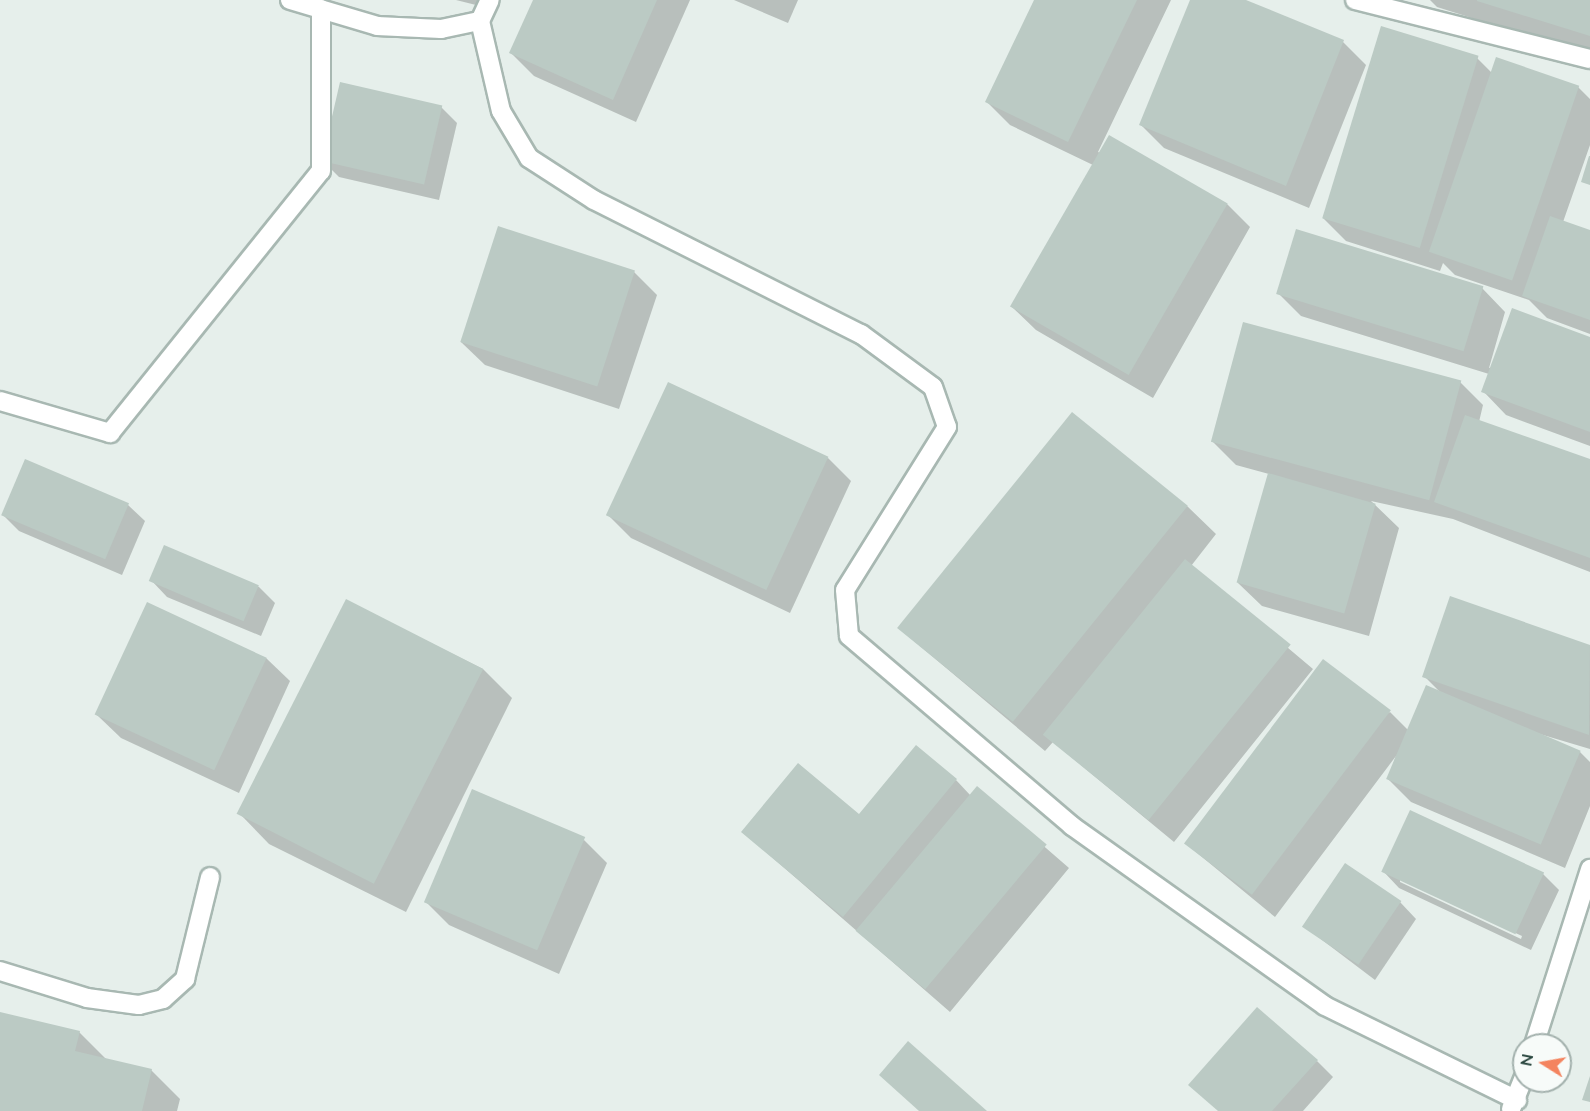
<!DOCTYPE html>
<html>
<head>
<meta charset="utf-8">
<style>
  body { margin:0 }
  #map { position:relative; width:1590px; height:1111px; overflow:hidden; background:#e6efeb; font-family:Mulish,sans-serif }
  div>[style] { position:absolute }
  [style*='--x'] { left:calc(var(--x)*1px); top:calc(var(--y)*1px); width:calc(var(--w)*1px); rotate:calc(var(--a)*1deg) }
  .shadow>* { inset:0; background:#0003 }
  .building>* { inset:0; background:#bbcac4; transform-origin:0 0 }
  .roads { filter:drop-shadow(2px 0 #a8b8b2) drop-shadow(-2px 0 #a8b8b2) drop-shadow(0 2px #a8b8b2) drop-shadow(0 -2px #a8b8b2) }
  .minor>* { height:18px; margin:-9px; padding:0 9px; transform-origin:9px; border-radius:9px; background:#fff }
  span { translate:-50% -50%; white-space:nowrap; text-align:center; line-height:1.15; -webkit-text-stroke:4.5px #f7fbf9; paint-order:stroke }
  .north { position:absolute; left:1512px; top:1033px; width:60px; height:60px; box-sizing:border-box; background:#f7fbf9; border:2px solid #a3b1ad; border-radius:50%; rotate:281deg; font-size:16px; font-weight:700; line-height:24px; text-align:center; color:#24423a }
  .north::after { content:''; display:block; margin:auto; width:21px; height:27px; background:#f4845f; clip-path:polygon(50% 0,100% 100%,50% 72%,0 100%) }
</style>
</head>
<body>
<div id="map">
  <div class="shadow">
    <div style="clip-path:polygon(456px 0,494px 0,492px 9px)"></div>
    <div style="clip-path:polygon(535px 0,690px 0,636px 122px,534px 76px,511px 53px)"></div>
    <div style="clip-path:polygon(734px 0,798px 0,788px 23px)"></div>
    <div style="clip-path:polygon(1035px 0,1171px 0,1098px 152px,1227px 204px,1250px 227px,1153px 398px,1036px 330px,1012px 307px,1093px 165px,1010px 125px,987px 102px)"></div>
    <div style="clip-path:polygon(1191px 0,1242px 0,1343px 42px,1366px 65px,1309px 208px,1164px 148px,1141px 125px)"></div>
    <div style="clip-path:polygon(1430px 0,1590px 0,1590px 55px,1437px 7px)"></div>
    <div style="clip-path:polygon(1477px 58px,1492px 73px,1578px 87px,1590px 99px,1590px 145px,1563px 222px,1590px 232px,1590px 334px,1547px 318px,1529px 300px,1455px 275px,1443px 263px,1440px 271px,1346px 241px,1323px 218px)"></div>
    <div style="clip-path:polygon(441px 107px,457px 123px,439px 200px,339px 177px,323px 161px)"></div>
    <div style="clip-path:polygon(634px 272px,657px 295px,619px 409px,485px 365px,461px 342px)"></div>
    <div style="clip-path:polygon(1482px 288px,1505px 312px,1489px 368px,1590px 339px,1590px 446px,1506px 415px,1483px 391px,1489px 374px,1301px 316px,1278px 293px)"></div>
    <div style="clip-path:polygon(1460px 382px,1483px 405px,1479px 422px,1590px 461px,1590px 572px,1453px 519px,1371px 501px,1399px 528px,1369px 636px,1262px 606px,1238px 583px,1269px 474px,1236px 465px,1213px 442px)"></div>
    <div style="clip-path:polygon(828px 458px,851px 481px,790px 613px,631px 538px,608px 515px)"></div>
    <div style="clip-path:polygon(128px 505px,145px 521px,122px 575px,19px 531px,3px 515px)"></div>
    <div style="clip-path:polygon(1187px 506px,1216px 534px,1191px 566px,1313px 669px,1174px 842px,1053px 742px,1045px 751px,902px 631px)"></div>
    <div style="clip-path:polygon(165px 547px,259px 587px,275px 603px,261px 636px,167px 597px,151px 580px)"></div>
    <div style="clip-path:polygon(1451px 598px,1590px 647px,1590px 749px,1533px 732px,1580px 752px,1590px 762px,1590px 806px,1565px 868px,1411px 802px,1388px 779px,1396px 756px,1275px 917px,1185px 843px,1390px 712px,1408px 730px,1440px 692px,1424px 676px)"></div>
    <div style="clip-path:polygon(346px 601px,483px 669px,512px 698px,406px 912px,269px 844px,241px 815px)"></div>
    <div style="clip-path:polygon(266px 658px,290px 681px,239px 793px,121px 738px,97px 715px)"></div>
    <div style="clip-path:polygon(956px 780px,971px 796px,977px 788px,1069px 868px,950px 1012px,743px 832px,859px 816px)"></div>
    <div style="clip-path:polygon(584px 840px,607px 863px,559px 974px,449px 925px,426px 902px)"></div>
    <div style="clip-path:polygon(evenodd,1383px 871px,1543px 874px,1559px 890px,1531px 950px,1399px 888px,1383px 871px,1400px 879px,1522px 936px,1521px 939px,1400px 882px,1400px 879px)"></div>
    <div style="clip-path:polygon(1400px 902px,1416px 919px,1375px 980px,1305px 927px)"></div>
    <div style="clip-path:polygon(0 1014px,79px 1032px,107px 1060px,151px 1070px,180px 1099px,177px 1111px,0 1111px)"></div>
    <div style="clip-path:polygon(1317px 1061px,1333px 1077px,1303px 1111px,1218px 1111px)"></div>
  </div>
  <div class="building">
    <div style="clip-path:polygon(533px 0,657px 0,613px 100px,509px 53px)"></div>
    <div style="clip-path:polygon(1034px 0,1137px 0,1068px 142px,985px 102px)"></div>
    <div style="clip-path:polygon(1190px 0,1246px 0,1344px 40px,1286px 186px,1139px 125px)"></div>
    <div style="clip-path:polygon(1477px 0,1590px 0,1590px 36px,1477px 1px)"></div>
    <div style="left:1381px;top:26px;width:102px;height:201px;rotate:17deg"></div>
    <div style="left:1496px;top:57px;width:88px;height:206px;rotate:19deg"></div>
    <div style="left:340px;top:82px;width:105px;height:81px;rotate:13deg"></div>
    <div style="left:1109px;top:135px;width:137px;height:198px;rotate:30deg"></div>
    <div style="clip-path:polygon(1589px 156px,1590px 156px,1590px 185px,1581px 182px)"></div>
    <div style="clip-path:polygon(1550px 216px,1590px 230px,1590px 320px,1522px 296px)"></div>
    <div style="left:498px;top:226px;width:144px;height:122px;rotate:18deg"></div>
    <div style="left:1296px;top:229px;width:196px;height:68px;rotate:17deg"></div>
    <div style="clip-path:polygon(1512px 308px,1590px 337px,1590px 432px,1481px 392px)"></div>
    <div style="left:1243px;top:322px;width:226px;height:124px;rotate:15deg"></div>
    <div style="left:668px;top:382px;width:177px;height:147px;rotate:25deg"></div>
    <div style="left:1072px;top:412px;width:149px;height:278px;rotate:39deg"></div>
    <div style="clip-path:polygon(1465px 415px,1590px 459px,1590px 558px,1434px 502px)"></div>
    <div style="left:25px;top:459px;width:113px;height:61px;rotate:23deg"></div>
    <div style="left:1268px;top:473px;width:112px;height:114px;rotate:16deg"></div>
    <div style="left:164px;top:545px;width:103px;height:39px;rotate:23deg"></div>
    <div style="left:1185px;top:559px;width:136px;height:226px;rotate:39deg"></div>
    <div style="clip-path:polygon(1450px 596px,1590px 645px,1589px 735px,1422px 677px)"></div>
    <div style="left:346px;top:599px;width:154px;height:241px;rotate:27deg"></div>
    <div style="left:147px;top:602px;width:132px;height:124px;rotate:25deg"></div>
    <div style="left:1323px;top:659px;width:85px;height:231px;rotate:37deg"></div>
    <div style="left:1426px;top:685px;width:168px;height:102px;rotate:23deg"></div>
    <div style="clip-path:polygon(916px 745px,957px 779px,843px 917px,741px 832px,798px 763px,859px 814px)"></div>
    <div style="left:977px;top:786px;width:91px;height:189px;rotate:40deg"></div>
    <div style="left:472px;top:789px;width:123px;height:123px;rotate:23deg"></div>
    <div style="left:1410px;top:810px;width:148px;height:68px;rotate:25deg"></div>
    <div style="left:1345px;top:863px;width:68px;height:77px;rotate:34deg"></div>
    <div style="clip-path:polygon(1257px 1007px,1318px 1060px,1272px 1111px,1218px 1111px,1188px 1085px)"></div>
    <div style="clip-path:polygon(0 1012px,80px 1031px,75px 1051px,152px 1069px,142px 1111px,0 1111px)"></div>
    <div style="clip-path:polygon(908px 1041px,987px 1111px,919px 1111px,879px 1075px)"></div>
    <div style="clip-path:polygon(1590px 1076px,1590px 1102px,1582px 1100px)"></div>
  </div>
  <div class="roads">
    <div class="minor">
      <div style="--x:290;--y:0;--w:91;--a:16.6"></div>
      <div style="--x:377;--y:26;--w:64;--a:2.7"></div>
      <div style="--x:441;--y:29;--w:40;--a:-12"></div>
      <div style="--x:480;--y:21;--w:23;--a:-65"></div>
      <div style="--x:1355;--y:0;--w:242;--a:14.1"></div>
      <div style="--x:480;--y:21;--w:92;--a:76.9"></div>
      <div style="--x:501;--y:111;--w:55;--a:59.2"></div>
      <div style="--x:529;--y:158;--w:77;--a:32.9"></div>
      <div style="--x:594;--y:200;--w:299;--a:26.7"></div>
      <div style="--x:861;--y:334;--w:89;--a:36.4"></div>
      <div style="--x:933;--y:387;--w:42;--a:70.7"></div>
      <div style="--x:947;--y:427;--w:192;--a:122"></div>
      <div style="--x:845;--y:590;--w:46;--a:85"></div>
      <div style="--x:849;--y:636;--w:293;--a:40.4"></div>
      <div style="--x:1072;--y:826;--w:310;--a:35.4"></div>
      <div style="--x:1325;--y:1006;--w:214;--a:26.1"></div>
      <div style="--x:0;--y:401;--w:115;--a:16.2"></div>
      <div style="--x:110;--y:433;--w:336;--a:-51.2"></div>
      <div style="--x:321;--y:171;--w:162;--a:-90"></div>
      <div style="--x:0;--y:971;--w:91;--a:17.2"></div>
      <div style="--x:87;--y:998;--w:52;--a:7.7"></div>
      <div style="--x:139;--y:1005;--w:25;--a:-14"></div>
      <div style="--x:163;--y:999;--w:30;--a:-42"></div>
      <div style="--x:185;--y:979;--w:105;--a:-76.2"></div>
      <div style="--x:1534;--y:1045;--w:185;--a:-72.3"></div>
      <div style="--x:1511;--y:1109;--w:35;--a:-68"></div>
    </div>
  </div>
  <div class="north">N</div>
</div>
</body>
</html>
